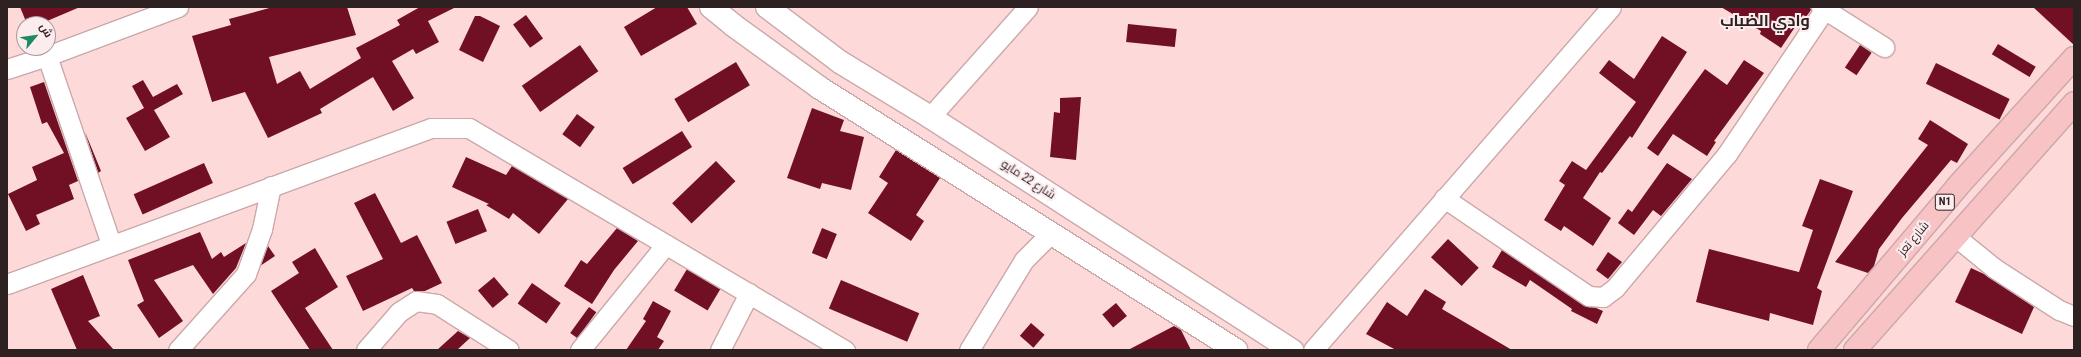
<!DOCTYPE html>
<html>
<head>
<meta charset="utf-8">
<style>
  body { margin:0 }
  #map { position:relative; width:2081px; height:357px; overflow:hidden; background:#fdd9da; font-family:"Roboto Condensed",Cairo,sans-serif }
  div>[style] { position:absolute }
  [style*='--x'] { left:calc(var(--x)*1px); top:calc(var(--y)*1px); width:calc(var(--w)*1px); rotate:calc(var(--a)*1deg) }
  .building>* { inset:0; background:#711025; transform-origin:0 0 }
  .roads { filter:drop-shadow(1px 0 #cba8aa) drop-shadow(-1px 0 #cba8aa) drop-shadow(0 1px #cba8aa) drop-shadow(0 -1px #cba8aa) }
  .street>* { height:19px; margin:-9.5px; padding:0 9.5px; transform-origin:9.5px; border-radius:9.5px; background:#fff }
  .secondary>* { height:22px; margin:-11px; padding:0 11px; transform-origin:11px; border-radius:11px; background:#fff }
  .highway>* { height:22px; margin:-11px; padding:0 11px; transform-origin:11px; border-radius:11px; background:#f7c3c5 }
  span { translate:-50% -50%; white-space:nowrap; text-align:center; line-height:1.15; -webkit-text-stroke:4px #fbeced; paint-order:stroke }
  .shield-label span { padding:1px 3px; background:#fbeced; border:1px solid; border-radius:3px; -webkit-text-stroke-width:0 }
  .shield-label { font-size:11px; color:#2e2122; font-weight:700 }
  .street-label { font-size:12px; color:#2e2122 }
  .district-label { font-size:16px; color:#2e2122; font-weight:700 }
  .frame { position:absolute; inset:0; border:8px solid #2e2122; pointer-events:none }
  .north { position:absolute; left:16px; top:16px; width:40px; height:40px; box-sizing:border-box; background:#fbeced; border:1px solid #a99b9c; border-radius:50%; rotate:61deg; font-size:11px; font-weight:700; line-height:16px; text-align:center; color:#2e2122 }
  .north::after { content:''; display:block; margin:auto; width:14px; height:18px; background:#1f8966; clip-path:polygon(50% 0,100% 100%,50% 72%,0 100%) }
</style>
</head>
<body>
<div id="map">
  <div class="building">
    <div style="clip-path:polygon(20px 7px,80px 7px,40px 24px,27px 24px)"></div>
    <div style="clip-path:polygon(273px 7px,347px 7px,356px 35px,269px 57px,277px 84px,300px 71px,310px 89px,361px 58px,356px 48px,400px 25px,397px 20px,420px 7px,456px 7px,428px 21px,439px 42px,416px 54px,413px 49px,392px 61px,414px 98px,393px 111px,373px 77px,320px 109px,322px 113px,268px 138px,245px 92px,212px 102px,192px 36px,231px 25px,229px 19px)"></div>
    <div style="clip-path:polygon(657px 7px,687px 7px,697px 24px,641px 56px,624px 27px)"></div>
    <div style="clip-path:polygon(1721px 7px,1810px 7px,1811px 10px,1806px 17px,1803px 15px,1781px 48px,1760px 34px,1761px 31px)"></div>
    <div style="clip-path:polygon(2033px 7px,2074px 7px,2074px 45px)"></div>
    <div style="left:526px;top:15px;width:29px;height:16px;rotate:54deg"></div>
    <div style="clip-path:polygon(475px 16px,480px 16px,500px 26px,483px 62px,459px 50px)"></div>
    <div style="left:1128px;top:24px;width:49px;height:18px;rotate:6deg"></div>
    <div style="clip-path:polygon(1662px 36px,1687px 52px,1632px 138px,1630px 136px,1602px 173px,1600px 172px,1583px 198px,1611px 218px,1593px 246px,1564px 226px,1561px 231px,1544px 220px,1565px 185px,1559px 181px,1572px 161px,1586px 170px,1636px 102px,1599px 73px,1609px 60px,1634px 79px)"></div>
    <div style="left:1998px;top:44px;width:44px;height:12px;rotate:31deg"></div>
    <div style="left:580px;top:45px;width:32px;height:71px;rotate:55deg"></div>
    <div style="left:1860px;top:45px;width:14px;height:27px;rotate:34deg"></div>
    <div style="clip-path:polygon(1744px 60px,1764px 73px,1714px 141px,1716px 142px,1707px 156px,1673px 134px,1658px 156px,1647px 148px,1705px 69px,1727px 85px)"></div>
    <div style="left:736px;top:62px;width:27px;height:72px;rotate:59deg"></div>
    <div style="left:1936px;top:63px;width:82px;height:23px;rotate:26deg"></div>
    <div style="clip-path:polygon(143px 80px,153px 97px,177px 84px,183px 94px,154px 110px,170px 137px,145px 151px,126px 118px,144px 108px,132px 86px)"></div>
    <div style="clip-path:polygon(44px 82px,78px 181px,69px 185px,74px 199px,36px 215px,40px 224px,26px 231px,8px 194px,37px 180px,32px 167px,64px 153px,47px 122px,42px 124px,30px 87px)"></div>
    <div style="clip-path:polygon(1081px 97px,1076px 160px,1050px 157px,1054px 112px,1060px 113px,1060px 98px)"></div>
    <div style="clip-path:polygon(812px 108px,844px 120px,840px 131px,864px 137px,851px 190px,822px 183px,820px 189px,787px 178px)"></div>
    <div style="left:577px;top:114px;width:22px;height:25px;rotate:36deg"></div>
    <div style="clip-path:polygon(1930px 120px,1968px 144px,1957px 163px,1951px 160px,1902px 218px,1879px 249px,1874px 266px,1868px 273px,1835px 262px,1928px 145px,1918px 139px)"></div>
    <div style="left:682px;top:131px;width:19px;height:70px;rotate:58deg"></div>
    <div style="clip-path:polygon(85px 132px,101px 171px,98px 173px)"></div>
    <div style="clip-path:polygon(896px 150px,940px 178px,916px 215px,924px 221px,911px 241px,868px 213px,888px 183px,879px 177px)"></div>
    <div style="clip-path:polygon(466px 157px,506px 175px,512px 166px,568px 199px,539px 234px,513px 213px,509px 219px,486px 205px,489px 204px,452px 187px)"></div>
    <div style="left:716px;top:161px;width:28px;height:61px;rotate:46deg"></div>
    <div style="left:204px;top:163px;width:22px;height:77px;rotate:66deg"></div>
    <div style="clip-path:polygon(1667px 163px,1692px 179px,1661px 216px,1653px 210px,1634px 235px,1618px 223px,1628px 209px,1632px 212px)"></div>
    <div style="clip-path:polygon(1820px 179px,1853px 191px,1817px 288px,1822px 291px,1813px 325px,1770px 313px,1769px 321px,1696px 302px,1709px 249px,1799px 272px,1813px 230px,1802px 226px)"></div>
    <div style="clip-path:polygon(375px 193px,401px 243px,417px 235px,442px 283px,425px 291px,414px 291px,412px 288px,363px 311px,346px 276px,383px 259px,354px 203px)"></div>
    <div style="left:478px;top:209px;width:24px;height:34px;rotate:68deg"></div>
    <div style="clip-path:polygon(617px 228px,638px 241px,614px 270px,592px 304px,564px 286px,581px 260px,587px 264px)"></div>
    <div style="left:822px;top:228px;width:16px;height:27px;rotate:22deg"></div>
    <div style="clip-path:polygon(200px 232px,212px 259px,221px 252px,224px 257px,246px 243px,236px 268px,213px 294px,193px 265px,154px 280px,183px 321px,159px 338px,137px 305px,144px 301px,128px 260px)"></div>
    <div style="left:1448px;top:239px;width:42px;height:25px;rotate:43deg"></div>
    <div style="clip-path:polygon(268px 246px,275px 256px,260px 266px)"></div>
    <div style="clip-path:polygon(315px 248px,338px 287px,305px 308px,333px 350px,310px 350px,271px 291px,299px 273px,292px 262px)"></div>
    <div style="clip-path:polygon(1502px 250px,1583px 305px,1596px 308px,1603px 311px,1597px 324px,1571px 311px,1572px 309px,1530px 280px,1526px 287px,1492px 267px)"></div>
    <div style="clip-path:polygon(1608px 252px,1622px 262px,1608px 279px,1596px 270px)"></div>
    <div style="clip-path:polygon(1971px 268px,1984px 274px,2034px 307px,2022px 334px,1955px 302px)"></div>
    <div style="left:687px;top:269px;width:39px;height:25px;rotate:31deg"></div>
    <div style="clip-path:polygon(83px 275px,100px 316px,88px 321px,114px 350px,77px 350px,51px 289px)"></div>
    <div style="left:494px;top:277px;width:23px;height:21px;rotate:50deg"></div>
    <div style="left:841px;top:280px;width:85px;height:31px;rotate:23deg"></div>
    <div style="left:532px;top:283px;width:35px;height:25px;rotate:35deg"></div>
    <div style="clip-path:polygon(1425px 289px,1446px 302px,1442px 309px,1512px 350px,1396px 350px,1366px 334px,1387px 302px,1407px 316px)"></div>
    <div style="clip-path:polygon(653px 301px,671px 311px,657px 337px,664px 341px,658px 350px,626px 350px,646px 321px,643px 319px)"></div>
    <div style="left:1116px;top:303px;width:17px;height:18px;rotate:50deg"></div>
    <div style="left:589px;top:307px;width:9px;height:32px;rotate:36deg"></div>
    <div style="left:1031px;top:323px;width:18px;height:17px;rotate:41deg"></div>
    <div style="clip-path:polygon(1174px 326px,1181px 330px,1191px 350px,1128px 350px)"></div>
    <div style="clip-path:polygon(458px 331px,470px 338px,457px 350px,437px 350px)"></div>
  </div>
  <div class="roads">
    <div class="street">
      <div style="--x:1821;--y:7;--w:75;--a:32.4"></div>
      <div style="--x:47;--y:56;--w:199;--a:71.2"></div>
      <div style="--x:7;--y:69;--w:42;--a:-18"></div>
      <div style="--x:47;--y:56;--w:140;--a:-20.5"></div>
      <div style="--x:930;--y:117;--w:147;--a:-48.3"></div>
      <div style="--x:1444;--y:198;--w:175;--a:34.1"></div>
      <div style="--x:1589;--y:296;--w:14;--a:4"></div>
      <div style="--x:1603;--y:297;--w:15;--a:-37"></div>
      <div style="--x:1615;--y:288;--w:175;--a:-50.1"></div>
      <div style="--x:1727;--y:154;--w:174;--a:-56"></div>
      <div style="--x:1956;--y:237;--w:49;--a:39.2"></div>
      <div style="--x:1994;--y:268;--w:77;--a:32.9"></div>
      <div style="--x:2059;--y:310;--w:16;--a:22"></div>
      <div style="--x:7;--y:284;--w:452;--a:-20.2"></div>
      <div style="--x:431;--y:128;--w:38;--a:0"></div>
      <div style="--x:469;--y:128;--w:437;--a:30.6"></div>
      <div style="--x:178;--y:350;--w:102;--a:-48.2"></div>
      <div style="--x:246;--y:274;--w:48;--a:-70.4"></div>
      <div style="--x:262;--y:229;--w:44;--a:-78.2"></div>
      <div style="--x:366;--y:350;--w:50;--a:-49"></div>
      <div style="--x:399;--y:312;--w:20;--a:-33"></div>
      <div style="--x:416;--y:301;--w:21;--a:8"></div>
      <div style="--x:437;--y:304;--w:85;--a:32.6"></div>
      <div style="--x:580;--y:350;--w:136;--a:-50.9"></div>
      <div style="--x:720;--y:350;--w:64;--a:-63"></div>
      <div style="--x:969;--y:350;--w:105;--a:-58.6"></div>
      <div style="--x:1024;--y:260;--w:37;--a:-45"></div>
      <div style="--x:1313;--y:350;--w:454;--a:-49"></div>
    </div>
    <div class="secondary">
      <div style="--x:711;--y:7;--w:28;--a:39"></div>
      <div style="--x:733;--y:25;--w:107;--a:35.9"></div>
      <div style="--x:820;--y:88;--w:492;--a:32.2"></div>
      <div style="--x:767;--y:7;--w:91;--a:37"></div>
      <div style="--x:840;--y:62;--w:105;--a:31.4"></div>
      <div style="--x:930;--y:117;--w:431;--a:32.8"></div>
    </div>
    <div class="highway">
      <div style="--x:1819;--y:350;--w:214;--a:-49.7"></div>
      <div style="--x:1957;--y:187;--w:174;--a:-47.8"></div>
      <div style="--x:1855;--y:350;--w:330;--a:-48.4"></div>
    </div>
  </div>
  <div class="shield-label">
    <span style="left:1945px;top:202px">N1</span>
  </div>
  <div class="street-label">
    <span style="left:1028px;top:180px;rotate:33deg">شارع 22 مايو</span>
    <span style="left:1914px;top:239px;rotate:-50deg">شارع تعز</span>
  </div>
  <div class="district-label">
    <span style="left:1765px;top:21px">وادي الضباب</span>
  </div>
  <div class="frame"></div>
  <div class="north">ش</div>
</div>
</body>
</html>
